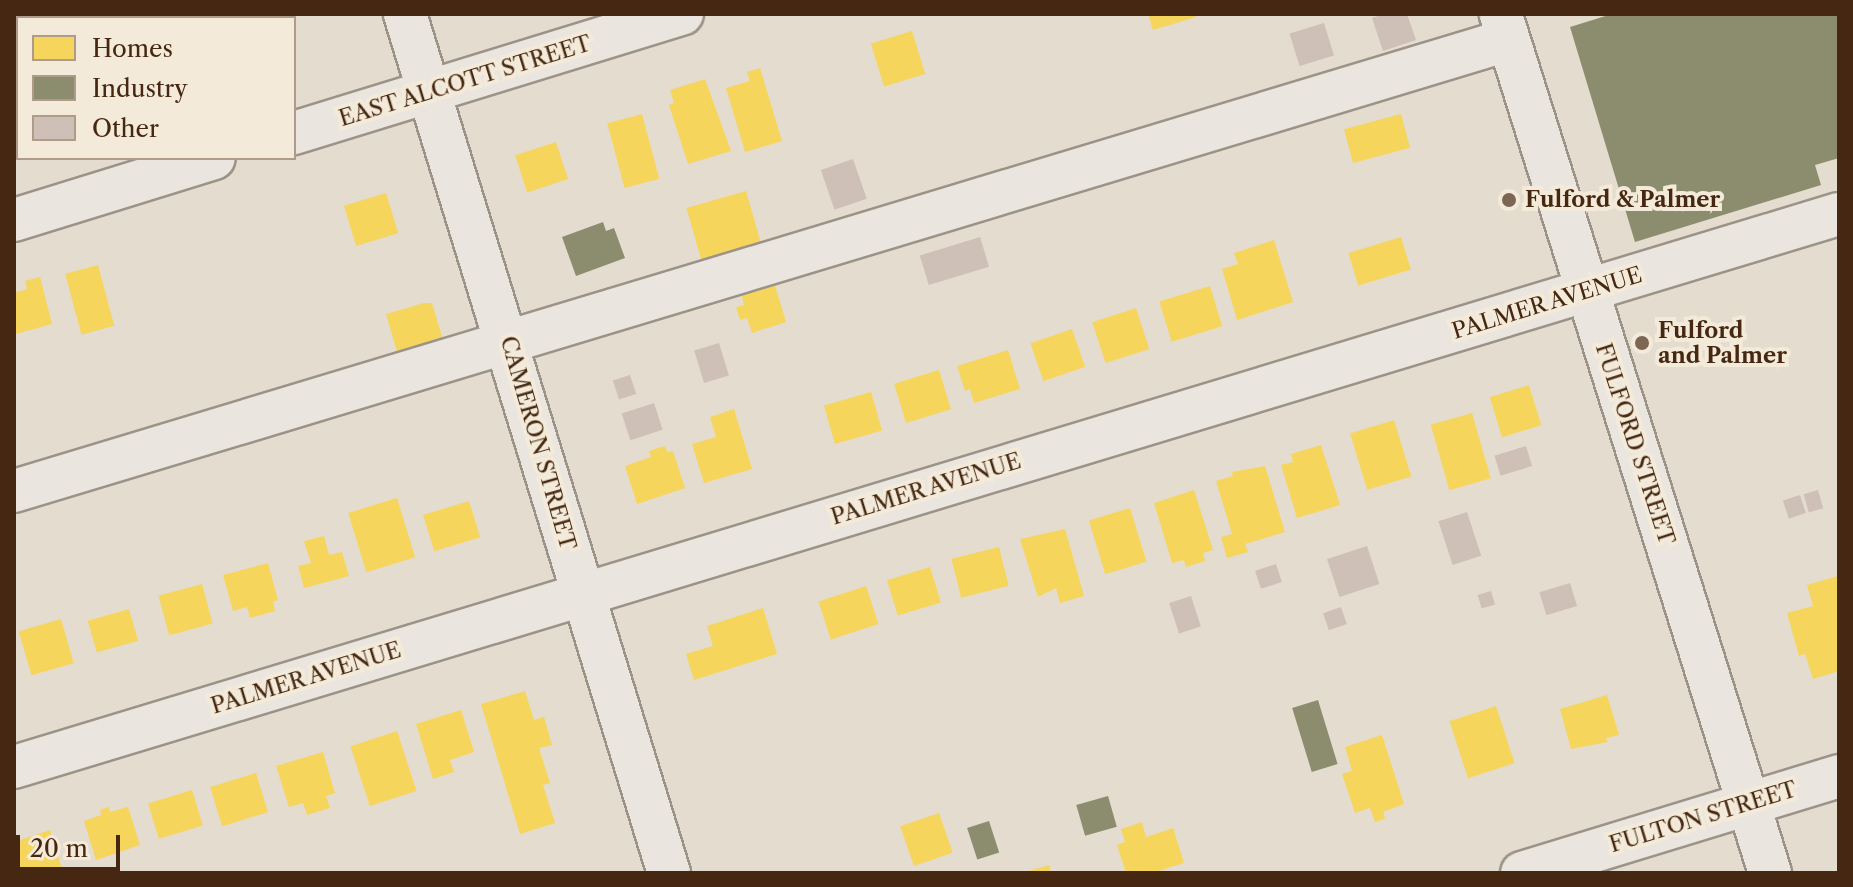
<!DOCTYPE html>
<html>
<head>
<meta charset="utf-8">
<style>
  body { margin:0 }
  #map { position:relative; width:1853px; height:887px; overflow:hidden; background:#e4dcce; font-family:"Libre Caslon Text",serif }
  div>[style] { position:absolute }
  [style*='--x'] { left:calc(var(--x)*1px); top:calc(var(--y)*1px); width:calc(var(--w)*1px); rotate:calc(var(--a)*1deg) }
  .homes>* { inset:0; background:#f6d55c; transform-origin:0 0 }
  .industry>* { inset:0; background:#8c8c6e; transform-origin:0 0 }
  .building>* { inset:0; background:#cfc0b7; transform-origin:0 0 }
  .roads { filter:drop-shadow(2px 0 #9b9388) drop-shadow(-2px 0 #9b9388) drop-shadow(0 2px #9b9388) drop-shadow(0 -2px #9b9388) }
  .minor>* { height:42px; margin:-21px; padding:0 21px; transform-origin:21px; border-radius:21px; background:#eae5de }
  .dots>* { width:22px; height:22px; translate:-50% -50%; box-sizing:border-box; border:4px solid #f3ead9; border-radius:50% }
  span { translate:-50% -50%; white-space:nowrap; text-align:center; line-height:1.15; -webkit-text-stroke:8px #f3ead9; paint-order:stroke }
  .street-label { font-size:22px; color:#462812 }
  .poi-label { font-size:22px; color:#462812; font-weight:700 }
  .left { translate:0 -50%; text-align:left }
  .frame { position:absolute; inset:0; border:16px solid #462812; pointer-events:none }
  .legend { position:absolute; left:16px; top:16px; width:280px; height:144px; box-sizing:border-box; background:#f3ead9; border:2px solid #ae9c89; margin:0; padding:10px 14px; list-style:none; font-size:24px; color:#462812 }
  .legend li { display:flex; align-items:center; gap:16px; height:40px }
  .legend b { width:40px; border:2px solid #ae9c89 }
  .scale { position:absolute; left:16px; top:835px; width:104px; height:36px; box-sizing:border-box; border:4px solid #462812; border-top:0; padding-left:10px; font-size:24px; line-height:28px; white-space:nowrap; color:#462812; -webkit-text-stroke:6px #f3ead9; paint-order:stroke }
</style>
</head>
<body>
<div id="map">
  <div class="homes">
    <div style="clip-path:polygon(1148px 14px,1195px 14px,1196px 17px,1153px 30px)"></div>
    <div style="left:912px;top:31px;width:45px;height:43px;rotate:73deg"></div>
    <div style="clip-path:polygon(760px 68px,782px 141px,745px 152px,726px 88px,750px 81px,747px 72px)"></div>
    <div style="clip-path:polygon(705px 79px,731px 151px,688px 164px,669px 105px,674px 103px,670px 90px)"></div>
    <div style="left:18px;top:97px;width:40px;height:4px;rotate:90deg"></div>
    <div style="left:642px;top:114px;width:67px;height:36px;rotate:75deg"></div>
    <div style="left:1401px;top:114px;width:35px;height:59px;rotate:75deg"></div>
    <div style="left:556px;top:142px;width:39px;height:43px;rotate:72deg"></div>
    <div style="left:746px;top:191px;width:60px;height:62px;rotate:74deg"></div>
    <div style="left:386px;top:193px;width:42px;height:44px;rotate:73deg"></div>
    <div style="left:1401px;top:237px;width:34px;height:55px;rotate:73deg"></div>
    <div style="clip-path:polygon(1274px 240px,1293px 302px,1237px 320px,1222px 269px,1238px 264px,1234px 253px)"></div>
    <div style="left:98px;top:265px;width:63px;height:34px;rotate:75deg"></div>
    <div style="clip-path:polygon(40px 277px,52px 324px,15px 334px,14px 293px,27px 289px,25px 281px)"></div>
    <div style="clip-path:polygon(774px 282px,786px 322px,752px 333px,747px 318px,740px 320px,736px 307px,744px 305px,741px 292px)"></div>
    <div style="left:1210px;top:286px;width:42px;height:53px;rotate:73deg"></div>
    <div style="clip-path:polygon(424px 303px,432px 303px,443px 340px,398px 355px,386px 314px)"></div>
    <div style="left:1136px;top:308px;width:43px;height:46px;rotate:72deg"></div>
    <div style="left:1072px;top:329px;width:40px;height:44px;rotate:71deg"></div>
    <div style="clip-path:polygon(1008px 350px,1020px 389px,974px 403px,970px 389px,965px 391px,957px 366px)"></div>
    <div style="left:939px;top:370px;width:41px;height:47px;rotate:73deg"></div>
    <div style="left:1529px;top:385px;width:42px;height:41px;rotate:73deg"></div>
    <div style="left:871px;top:392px;width:40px;height:49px;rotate:74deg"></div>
    <div style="clip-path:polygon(734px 409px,752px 469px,704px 483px,692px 444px,716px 437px,710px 417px)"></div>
    <div style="left:1472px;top:413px;width:68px;height:43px;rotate:74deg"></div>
    <div style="left:1394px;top:420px;width:59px;height:46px;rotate:73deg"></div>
    <div style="clip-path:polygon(1321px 445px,1340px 505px,1297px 518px,1281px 465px,1293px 462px,1291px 454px)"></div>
    <div style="clip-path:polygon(665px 446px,667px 452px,673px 451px,685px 488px,637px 504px,625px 466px,651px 457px,649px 451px)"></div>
    <div style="clip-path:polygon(1265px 466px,1285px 532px,1245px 544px,1248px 552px,1227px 558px,1221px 537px,1232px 534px,1216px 481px,1233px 476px,1232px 472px)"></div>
    <div style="clip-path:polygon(1194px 490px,1213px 550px,1203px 553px,1205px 561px,1186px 567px,1184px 560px,1172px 563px,1154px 503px)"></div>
    <div style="left:397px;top:498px;width:62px;height:51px;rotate:73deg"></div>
    <div style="left:469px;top:501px;width:38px;height:48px;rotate:73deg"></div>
    <div style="left:1130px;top:508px;width:56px;height:43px;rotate:73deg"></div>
    <div style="clip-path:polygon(1065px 529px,1084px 596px,1060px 603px,1056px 588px,1038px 597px,1020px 539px)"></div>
    <div style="clip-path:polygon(324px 536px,329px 555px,342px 552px,349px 576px,304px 588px,298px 566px,311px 563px,304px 541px)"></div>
    <div style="left:999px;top:547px;width:40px;height:49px;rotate:76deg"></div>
    <div style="clip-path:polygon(268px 563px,278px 600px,273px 602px,275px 611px,250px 618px,247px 607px,233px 611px,223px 575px)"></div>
    <div style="left:930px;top:567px;width:37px;height:45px;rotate:73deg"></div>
    <div style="clip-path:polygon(1838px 576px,1839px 671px,1813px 679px,1805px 654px,1799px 656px,1787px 613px,1813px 606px,1807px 585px)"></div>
    <div style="left:202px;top:584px;width:41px;height:45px;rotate:75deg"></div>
    <div style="left:866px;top:586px;width:40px;height:50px;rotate:72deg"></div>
    <div style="clip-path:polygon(763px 608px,777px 654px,694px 680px,686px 654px,713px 646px,707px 626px)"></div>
    <div style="left:129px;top:609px;width:33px;height:43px;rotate:74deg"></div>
    <div style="left:61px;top:619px;width:46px;height:44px;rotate:74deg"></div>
    <div style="clip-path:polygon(525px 691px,534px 720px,544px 717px,552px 745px,539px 748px,550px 783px,543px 785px,555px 823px,520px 834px,481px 704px)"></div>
    <div style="clip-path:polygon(1607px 695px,1619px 735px,1606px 738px,1608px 742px,1571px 749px,1560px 709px)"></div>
    <div style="left:1496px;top:706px;width:60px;height:49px;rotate:72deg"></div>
    <div style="clip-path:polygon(461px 710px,474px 752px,450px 760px,454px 772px,433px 779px,416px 724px)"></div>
    <div style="left:397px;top:731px;width:63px;height:49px;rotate:72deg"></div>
    <div style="clip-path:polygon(1382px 735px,1404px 804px,1383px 812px,1385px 819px,1375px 822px,1370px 808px,1355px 813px,1342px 774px,1352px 771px,1345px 747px)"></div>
    <div style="clip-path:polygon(323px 752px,335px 793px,326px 796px,330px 808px,307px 815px,303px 803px,289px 807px,276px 766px)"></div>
    <div style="left:256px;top:773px;width:41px;height:48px;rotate:73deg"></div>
    <div style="left:192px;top:790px;width:37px;height:46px;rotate:73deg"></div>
    <div style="clip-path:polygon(109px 807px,110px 812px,128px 807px,140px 845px,96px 860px,84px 821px,101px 815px,100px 810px)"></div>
    <div style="left:939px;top:813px;width:42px;height:41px;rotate:71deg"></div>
    <div style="clip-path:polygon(1142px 822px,1146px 837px,1173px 828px,1184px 863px,1152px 873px,1126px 873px,1117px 845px,1125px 842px,1121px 829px)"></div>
    <div style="clip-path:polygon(50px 830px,62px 869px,17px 873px,14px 842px)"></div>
    <div style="clip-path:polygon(1049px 865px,1051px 873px,1026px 873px,1025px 872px)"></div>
  </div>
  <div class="industry">
    <div style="clip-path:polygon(1612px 14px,1839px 14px,1839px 158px,1815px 165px,1821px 185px,1635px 242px,1570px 27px)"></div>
    <div style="clip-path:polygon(603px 222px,606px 231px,614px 228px,625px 258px,576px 276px,562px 237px)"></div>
    <div style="left:1318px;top:700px;width:67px;height:27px;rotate:73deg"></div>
    <div style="left:1108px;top:796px;width:32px;height:33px;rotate:74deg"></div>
    <div style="left:989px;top:821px;width:33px;height:23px;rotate:72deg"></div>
  </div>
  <div class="building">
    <div style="clip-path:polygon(1384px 14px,1407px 14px,1416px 40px,1383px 51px,1372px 18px)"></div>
    <div style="left:1324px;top:23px;width:34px;height:36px;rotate:73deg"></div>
    <div style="left:853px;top:159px;width:42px;height:34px;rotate:71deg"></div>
    <div style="left:980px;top:237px;width:31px;height:63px;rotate:73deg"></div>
    <div style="left:719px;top:343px;width:34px;height:26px;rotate:73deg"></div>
    <div style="left:630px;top:375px;width:20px;height:18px;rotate:72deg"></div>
    <div style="left:654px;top:403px;width:28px;height:34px;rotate:72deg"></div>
    <div style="left:1526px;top:446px;width:21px;height:33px;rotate:73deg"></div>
    <div style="left:1818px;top:490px;width:19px;height:15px;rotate:74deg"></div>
    <div style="left:1800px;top:495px;width:19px;height:18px;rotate:72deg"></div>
    <div style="left:1467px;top:512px;width:46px;height:30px;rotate:72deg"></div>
    <div style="left:1367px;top:546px;width:40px;height:42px;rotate:72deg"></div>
    <div style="left:1276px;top:564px;width:19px;height:22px;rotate:72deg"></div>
    <div style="left:1570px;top:583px;width:24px;height:32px;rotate:73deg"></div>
    <div style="left:1491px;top:591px;width:14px;height:14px;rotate:73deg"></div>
    <div style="left:1191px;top:596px;width:32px;height:23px;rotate:72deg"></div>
    <div style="left:1341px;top:607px;width:18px;height:19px;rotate:71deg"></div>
  </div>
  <div class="roads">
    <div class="minor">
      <div style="--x:405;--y:14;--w:899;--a:72.92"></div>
      <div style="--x:1501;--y:15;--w:899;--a:72.59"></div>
      <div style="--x:294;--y:133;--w:406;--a:-17.1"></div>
      <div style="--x:14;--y:220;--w:209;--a:-17.2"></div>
      <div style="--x:14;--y:491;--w:1561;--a:-16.8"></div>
      <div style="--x:14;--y:767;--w:1907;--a:-16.86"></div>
      <div style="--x:1522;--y:873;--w:332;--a:-17"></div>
    </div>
  </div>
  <div class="dots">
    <div style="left:1509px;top:200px;background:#7d6754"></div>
    <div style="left:1642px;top:343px;background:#7d6754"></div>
  </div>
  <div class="street-label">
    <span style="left:465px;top:81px;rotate:-17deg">EAST ALCOTT STREET</span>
    <span style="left:1547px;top:303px;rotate:-17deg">PALMER AVENUE</span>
    <span style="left:538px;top:443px;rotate:74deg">CAMERON STREET</span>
    <span style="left:1635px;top:444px;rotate:72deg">FULFORD STREET</span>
    <span style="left:926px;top:489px;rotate:-17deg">PALMER AVENUE</span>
    <span style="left:306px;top:678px;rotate:-17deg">PALMER AVENUE</span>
    <span style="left:1703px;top:817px;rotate:-17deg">FULTON STREET</span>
  </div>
  <div class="poi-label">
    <span class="left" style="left:1525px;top:200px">Fulford &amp; Palmer</span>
    <span class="left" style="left:1658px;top:343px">Fulford<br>and Palmer</span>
  </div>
  <div class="frame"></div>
  <ul class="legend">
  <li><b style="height:22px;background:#f6d55c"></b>Homes</li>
  <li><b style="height:22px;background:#8c8c6e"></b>Industry</li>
  <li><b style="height:22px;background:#cfc0b7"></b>Other</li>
  </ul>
  <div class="scale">20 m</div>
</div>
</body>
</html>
